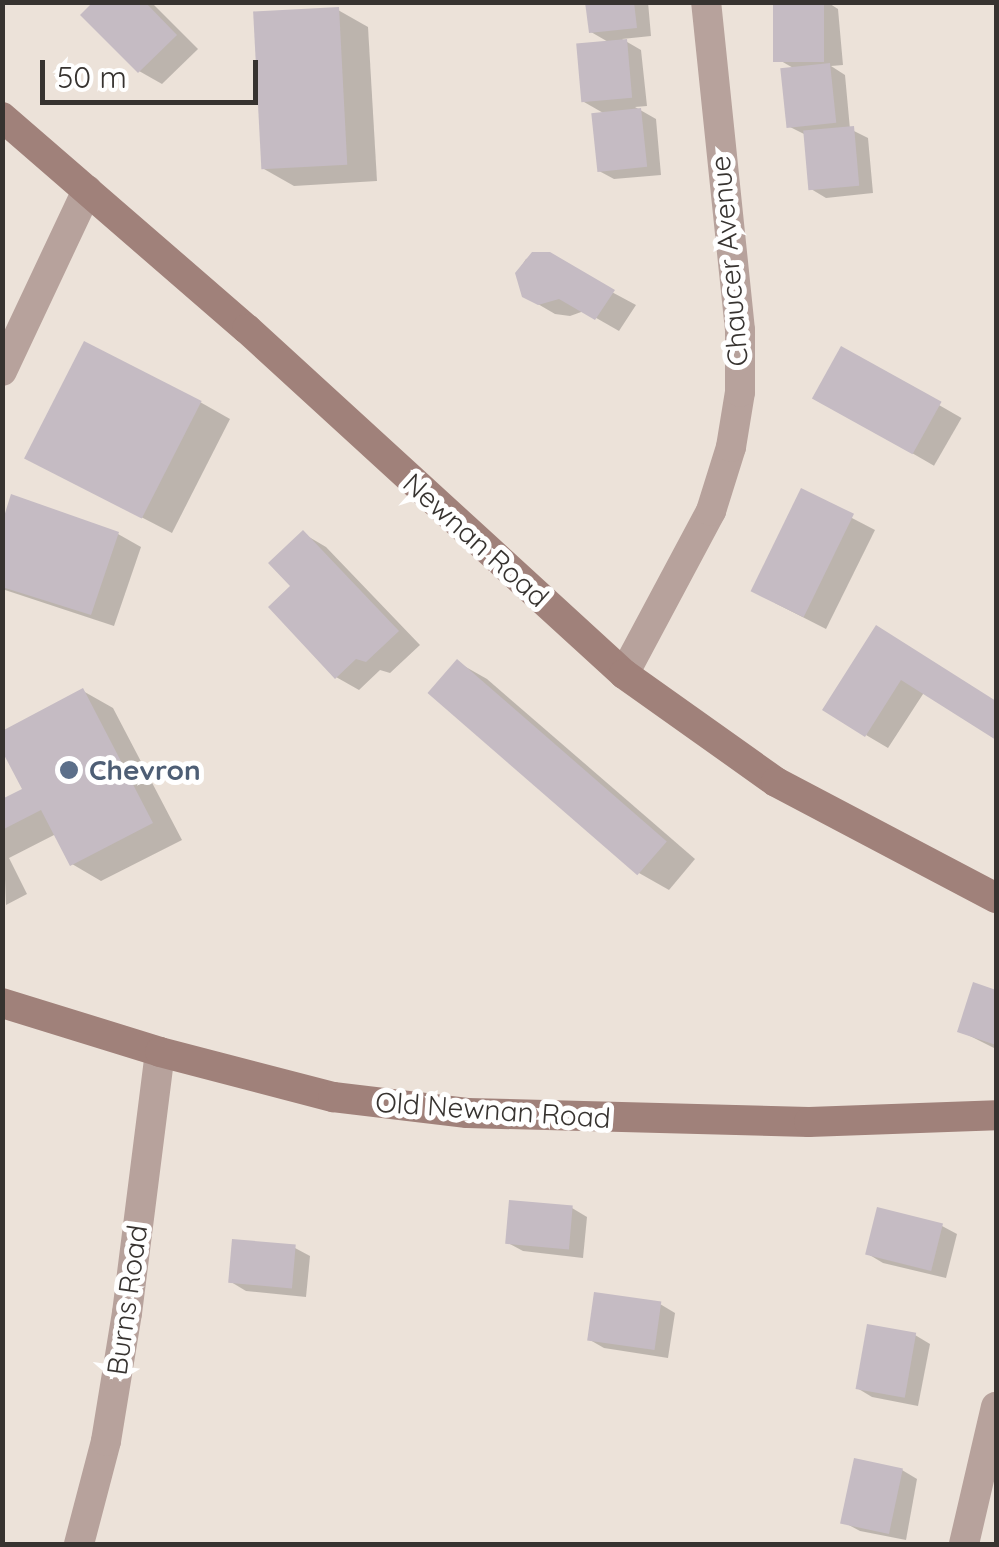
<!DOCTYPE html>
<html>
<head>
<meta charset="utf-8">
<style>
  body { margin:0 }
  #map { position:relative; width:999px; height:1547px; overflow:hidden; background:#ece2d9; font-family:Quicksand,sans-serif }
  div>[style] { position:absolute }
  [style*='--x'] { left:calc(var(--x)*1px); top:calc(var(--y)*1px); width:calc(var(--w)*1px); rotate:calc(var(--a)*1deg) }
  .shadow>* { inset:0; background:#0003; transform-origin:0 0 }
  .building>* { inset:0; background:#c5bbc3; transform-origin:0 0 }
  .street>* { height:30px; margin:-15px; padding:0 15px; transform-origin:15px; border-radius:15px; background:#b7a29c }
  .secondary>* { height:30px; margin:-15px; padding:0 15px; transform-origin:15px; border-radius:15px; background:#a0817a }
  .dots>* { width:28px; height:28px; translate:-50% -50%; box-sizing:border-box; border:5px solid #fff; border-radius:50% }
  span { translate:-50% -50%; white-space:nowrap; text-align:center; line-height:1.15; -webkit-text-stroke:10px #fff; paint-order:stroke }
  .street-label { font-size:28px; color:#373330 }
  .service-label { font-size:28px; color:#4e5e75; font-weight:700 }
  .left { translate:0 -50%; text-align:left }
  .frame { position:absolute; inset:0; border:5px solid #373330; pointer-events:none }
  .scale { position:absolute; left:40px; top:60px; width:218px; height:45px; box-sizing:border-box; border:5px solid #373330; border-top:0; padding-left:12px; font-size:30px; line-height:35px; white-space:nowrap; color:#373330; -webkit-text-stroke:8px #fff; paint-order:stroke }
</style>
</head>
<body>
<div id="map">
  <div class="shadow">
    <div style="clip-path:polygon(96px 2px,151px 2px,198px 49px,162px 84px,139px 71px)"></div>
    <div style="clip-path:polygon(588px 2px,648px 2px,651px 36px,622px 39px,641px 50px,647px 106px,635px 107px,656px 119px,661px 175px,614px 179px,599px 171px,605px 114px,584px 102px,610px 43px,591px 32px)"></div>
    <div style="clip-path:polygon(792px 2px,827px 2px,838px 9px,843px 65px,831px 66px,845px 75px,850px 129px,868px 138px,873px 193px,826px 198px,811px 189px,806px 135px,788px 126px,795px 69px,781px 61px)"></div>
    <div style="clip-path:polygon(338px 10px,368px 27px,377px 181px,294px 186px,264px 169px)"></div>
    <div style="clip-path:polygon(541px 254px,636px 305px,619px 331px,584px 311px,570px 316px,555px 314px,531px 300px,517px 273px,526px 259px)"></div>
    <div style="left:842px;top:349px;width:138px;height:55px;rotate:30deg"></div>
    <div style="clip-path:polygon(200px 402px,230px 419px,172px 533px,27px 458px)"></div>
    <div style="clip-path:polygon(802px 492px,875px 530px,826px 629px,775px 603px)"></div>
    <div style="clip-path:polygon(2px 531px,118px 534px,141px 547px,114px 626px,2px 589px)"></div>
    <div style="clip-path:polygon(304px 534px,326px 547px,420px 645px,390px 673px,380px 670px,359px 690px,336px 677px,294px 586px)"></div>
    <div style="clip-path:polygon(899px 641px,996px 703px,996px 737px,925px 691px,888px 748px,866px 735px)"></div>
    <div style="clip-path:polygon(457px 662px,487px 679px,695px 859px,669px 890px,639px 873px)"></div>
    <div style="clip-path:polygon(83px 691px,113px 708px,182px 840px,101px 881px,72px 864px,56px 834px,9px 858px,27px 894px,6px 905px,2px 801px,25px 790px)"></div>
    <div style="clip-path:polygon(975px 986px,996px 993px,996px 1049px,960px 1031px)"></div>
    <div style="clip-path:polygon(572px 1208px,587px 1217px,583px 1258px,523px 1251px,508px 1243px)"></div>
    <div style="clip-path:polygon(942px 1226px,957px 1234px,946px 1278px,883px 1263px,868px 1254px)"></div>
    <div style="clip-path:polygon(295px 1248px,310px 1256px,306px 1297px,246px 1291px,231px 1282px)"></div>
    <div style="clip-path:polygon(660px 1304px,675px 1313px,668px 1358px,604px 1348px,590px 1340px)"></div>
    <div style="clip-path:polygon(915px 1335px,930px 1344px,918px 1406px,872px 1397px,857px 1388px)"></div>
    <div style="clip-path:polygon(902px 1470px,917px 1479px,906px 1540px,860px 1531px,845px 1523px)"></div>
  </div>
  <div class="building">
    <div style="clip-path:polygon(93px 2px,145px 2px,177px 35px,138px 73px,80px 15px)"></div>
    <div style="clip-path:polygon(585px 2px,634px 2px,637px 28px,589px 33px)"></div>
    <div style="left:773px;top:2px;width:51px;height:60px"></div>
    <div style="left:339px;top:7px;width:158px;height:86px;rotate:87deg"></div>
    <div style="left:627px;top:39px;width:59px;height:51px;rotate:85deg"></div>
    <div style="left:830px;top:63px;width:60px;height:50px;rotate:84deg"></div>
    <div style="left:641px;top:108px;width:59px;height:50px;rotate:84deg"></div>
    <div style="left:854px;top:126px;width:60px;height:51px;rotate:85deg"></div>
    <div style="clip-path:polygon(532px 252px,550px 252px,615px 290px,595px 320px,559px 299px,538px 305px,522px 297px,515px 273px)"></div>
    <div style="left:84px;top:341px;width:132px;height:132px;rotate:27deg"></div>
    <div style="left:841px;top:346px;width:115px;height:60px;rotate:29deg"></div>
    <div style="left:801px;top:488px;width:59px;height:115px;rotate:26deg"></div>
    <div style="clip-path:polygon(11px 494px,119px 532px,91px 615px,2px 587px,2px 523px)"></div>
    <div style="clip-path:polygon(303px 530px,399px 631px,366px 662px,356px 659px,335px 679px,268px 607px,290px 586px,268px 563px)"></div>
    <div style="clip-path:polygon(876px 625px,996px 701px,996px 740px,901px 680px,865px 737px,822px 710px)"></div>
    <div style="left:457px;top:659px;width:278px;height:45px;rotate:41deg"></div>
    <div style="clip-path:polygon(83px 688px,153px 823px,70px 866px,41px 810px,2px 830px,2px 799px,22px 789px,2px 751px,2px 731px)"></div>
    <div style="clip-path:polygon(973px 982px,996px 990px,996px 1045px,957px 1032px)"></div>
    <div style="left:509px;top:1200px;width:64px;height:44px;rotate:5deg"></div>
    <div style="left:877px;top:1207px;width:68px;height:49px;rotate:14deg"></div>
    <div style="left:232px;top:1239px;width:64px;height:44px;rotate:5deg"></div>
    <div style="left:594px;top:1292px;width:68px;height:49px;rotate:8deg"></div>
    <div style="left:867px;top:1324px;width:50px;height:66px;rotate:10deg"></div>
    <div style="left:854px;top:1458px;width:50px;height:67px;rotate:12deg"></div>
  </div>
  <div class="street">
    <div style="--x:2;--y:371;--w:200;--a:-64.8"></div>
    <div style="--x:624;--y:674;--w:185;--a:-61.9"></div>
    <div style="--x:711;--y:511;--w:67;--a:-72.6"></div>
    <div style="--x:731;--y:447;--w:56;--a:-80.7"></div>
    <div style="--x:740;--y:392;--w:62;--a:-90"></div>
    <div style="--x:740;--y:330;--w:330;--a:-95.9"></div>
    <div style="--x:79;--y:1544;--w:106;--a:-75.3"></div>
    <div style="--x:106;--y:1441;--w:130;--a:-80.7"></div>
    <div style="--x:127;--y:1313;--w:263;--a:-82.8"></div>
    <div style="--x:964;--y:1544;--w:141;--a:-76.9"></div>
  </div>
  <div class="secondary">
    <div style="--x:2;--y:117;--w:324;--a:40.9"></div>
    <div style="--x:247;--y:329;--w:511;--a:42.46"></div>
    <div style="--x:624;--y:674;--w:186;--a:35.4"></div>
    <div style="--x:776;--y:782;--w:249;--a:27.8"></div>
    <div style="--x:2;--y:1003;--w:165;--a:17.2"></div>
    <div style="--x:160;--y:1052;--w:179;--a:14.6"></div>
    <div style="--x:333;--y:1097;--w:135;--a:6.8"></div>
    <div style="--x:467;--y:1113;--w:342;--a:1.5"></div>
    <div style="--x:809;--y:1122;--w:187;--a:-2.1"></div>
  </div>
  <div class="dots">
    <div style="left:69px;top:770px;background:#5c6f8a"></div>
  </div>
  <div class="street-label">
    <span style="left:729px;top:261px;rotate:-95deg">Chaucer Avenue</span>
    <span style="left:476px;top:540px;rotate:42deg">Newnan Road</span>
    <span style="left:493px;top:1110px;rotate:4deg">Old Newnan Road</span>
    <span style="left:127px;top:1300px;rotate:-82deg">Burns Road</span>
  </div>
  <div class="service-label">
    <span class="left" style="left:89px;top:770px">Chevron</span>
  </div>
  <div class="frame"></div>
  <div class="scale">50 m</div>
</div>
</body>
</html>
